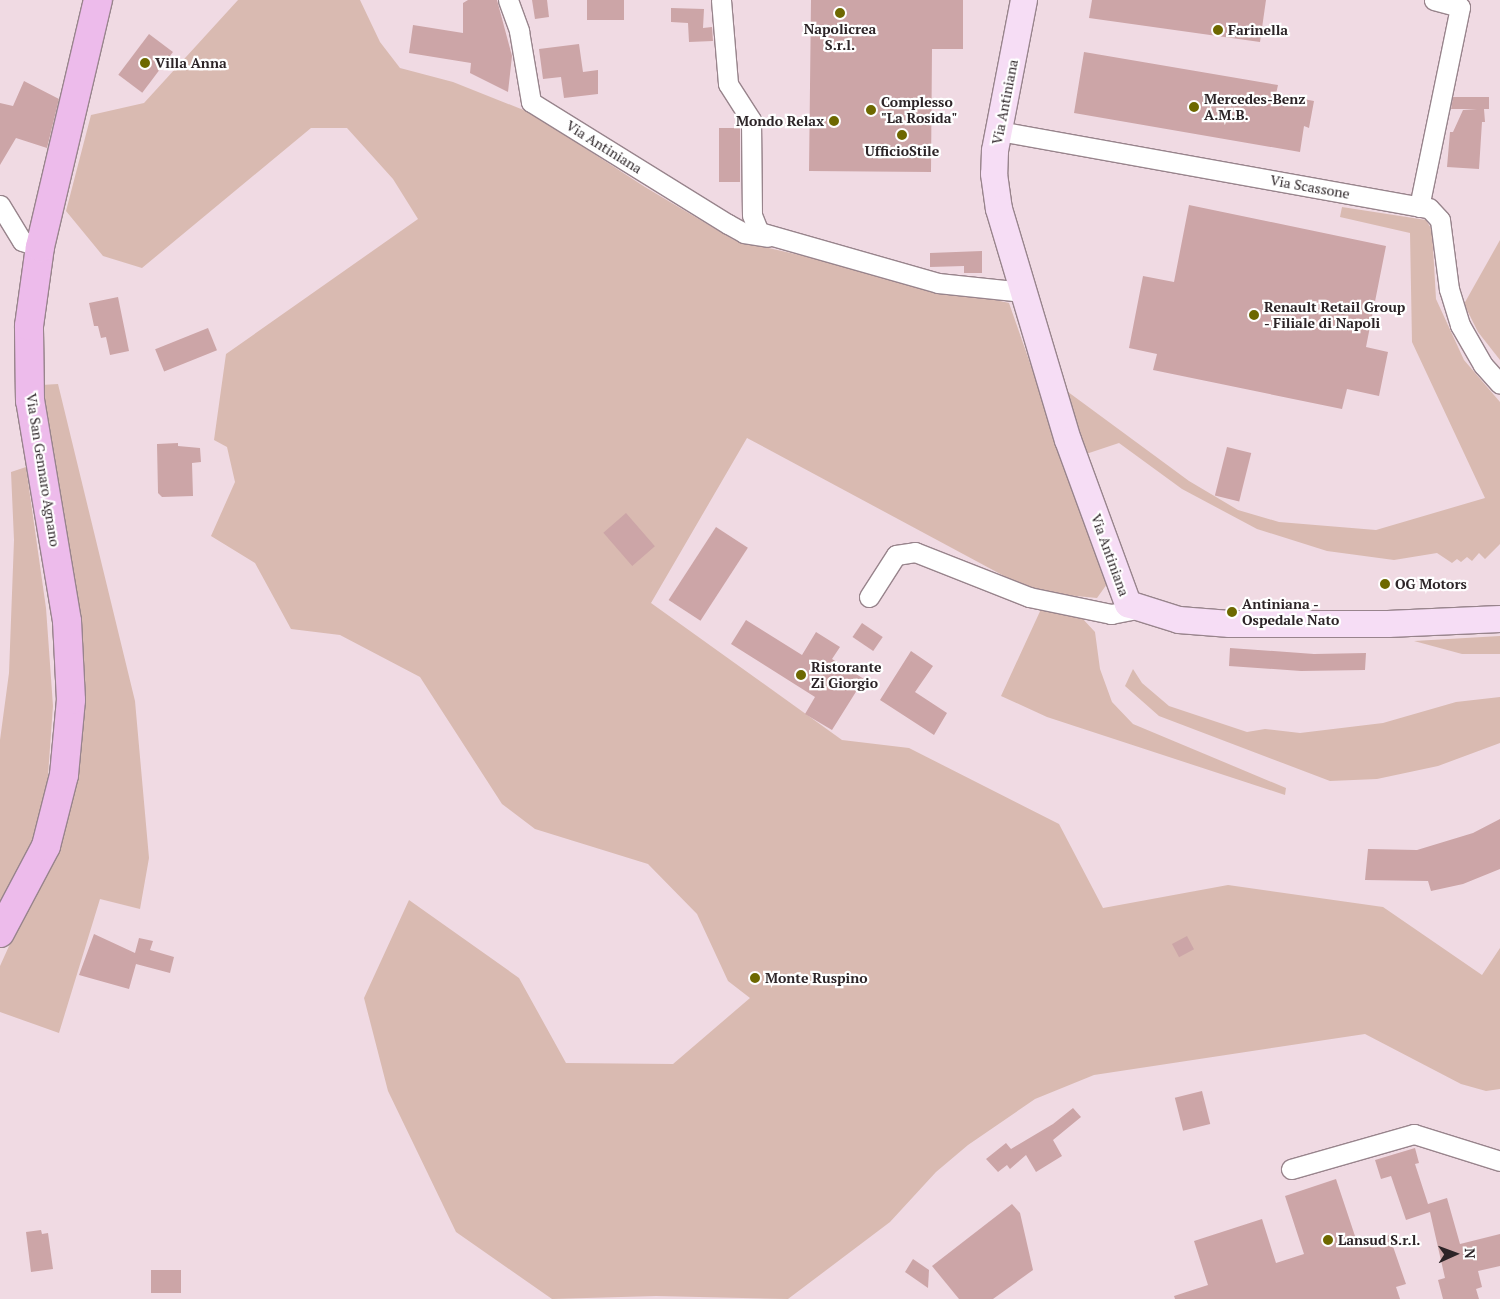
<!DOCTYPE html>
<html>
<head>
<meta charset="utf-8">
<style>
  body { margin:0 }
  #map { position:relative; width:1500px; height:1299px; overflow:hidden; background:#f0dae3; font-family:"PT Serif",serif }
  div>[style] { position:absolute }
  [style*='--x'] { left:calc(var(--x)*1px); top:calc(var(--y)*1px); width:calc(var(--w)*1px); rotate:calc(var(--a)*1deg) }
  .green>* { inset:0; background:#d9bab1 }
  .building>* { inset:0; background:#cca5a7; transform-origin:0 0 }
  .roads { filter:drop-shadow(1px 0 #98848c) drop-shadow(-1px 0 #98848c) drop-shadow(0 1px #98848c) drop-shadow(0 -1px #98848c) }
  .street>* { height:19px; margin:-9.5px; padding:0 9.5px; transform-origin:9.5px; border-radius:9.5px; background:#fff }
  .secondary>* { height:26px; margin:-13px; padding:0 13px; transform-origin:13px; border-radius:13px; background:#f6ddf5 }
  .primary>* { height:28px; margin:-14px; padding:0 14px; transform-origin:14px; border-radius:14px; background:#edbbeb }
  .dots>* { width:14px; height:14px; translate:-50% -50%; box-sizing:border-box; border:2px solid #fff; border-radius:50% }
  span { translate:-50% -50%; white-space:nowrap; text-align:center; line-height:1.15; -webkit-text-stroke:4.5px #fff; paint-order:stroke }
  .poi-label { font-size:14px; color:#2c2427; font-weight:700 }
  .left { translate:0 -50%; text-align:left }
  .right { translate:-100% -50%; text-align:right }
  .street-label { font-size:14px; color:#2c2427 }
  .north { position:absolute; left:1430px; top:1229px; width:50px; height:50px; -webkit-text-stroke:4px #fff; paint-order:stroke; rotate:88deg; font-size:14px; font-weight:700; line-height:20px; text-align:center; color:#2c2427 }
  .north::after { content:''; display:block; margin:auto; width:18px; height:22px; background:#2c2427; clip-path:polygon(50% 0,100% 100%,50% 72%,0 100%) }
</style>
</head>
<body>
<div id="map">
  <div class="green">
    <div style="clip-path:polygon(238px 0,360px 0,380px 42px,400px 68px,453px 82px,531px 113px,645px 187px,734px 240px,1009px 303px,1107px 584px,1097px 598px,1034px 592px,747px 438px,651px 603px,842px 740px,909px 748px,1059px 824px,1103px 908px,1228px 885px,1383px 907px,1482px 975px,1500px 948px,1500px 1089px,1486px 1091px,1461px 1084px,1365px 1034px,1094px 1075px,1035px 1099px,968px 1145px,936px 1172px,890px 1222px,788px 1299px,656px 1296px,552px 1299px,456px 1232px,388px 1091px,364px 998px,409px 900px,519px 978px,566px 1063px,673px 1064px,750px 998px,728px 981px,697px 914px,648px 864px,535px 829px,502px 804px,420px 677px,340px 635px,291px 629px,255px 563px,211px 536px,235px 482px,227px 447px,214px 440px,226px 354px,418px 219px,393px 179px,347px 128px,311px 128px,142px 268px,103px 256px,66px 211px,91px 115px,144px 103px)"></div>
    <div style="clip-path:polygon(1342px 207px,1426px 220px,1432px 230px,1436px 299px,1464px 360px,1500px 402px,1500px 544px,1485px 559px,1479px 553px,1472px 561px,1467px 557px,1461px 562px,1457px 559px,1452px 563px,1437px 553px,1394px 560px,1327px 551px,1257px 529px,1182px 489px,1119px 443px,1086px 454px,1064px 389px,1189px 481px,1238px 510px,1279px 522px,1376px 530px,1485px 498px,1412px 342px,1410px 233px,1340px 217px)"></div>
    <div style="clip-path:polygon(1500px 240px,1500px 360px,1478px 332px,1464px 304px)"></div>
    <div style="clip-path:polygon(58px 384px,135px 701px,149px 858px,140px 909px,100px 899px,59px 1033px,0 1012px,0 966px,65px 822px,83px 724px,83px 672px,41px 385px)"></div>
    <div style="clip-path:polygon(26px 467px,46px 608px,53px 706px,47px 789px,33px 850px,0 910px,0 740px,9px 673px,14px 540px,11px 472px)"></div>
    <div style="clip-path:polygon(1042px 607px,1082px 618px,1095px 632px,1100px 669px,1112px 702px,1133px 724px,1286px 788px,1285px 795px,1047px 717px,1001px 696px)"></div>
    <div style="clip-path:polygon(1500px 636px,1500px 654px,1462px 654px,1414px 641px)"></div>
    <div style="clip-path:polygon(1133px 669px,1142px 683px,1169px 706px,1247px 732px,1265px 729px,1300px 733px,1383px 723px,1456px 702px,1500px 697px,1500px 743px,1438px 766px,1377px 779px,1330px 781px,1159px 716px,1125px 686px)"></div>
  </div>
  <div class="building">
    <div style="clip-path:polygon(468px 0,497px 0,512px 56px,508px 92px,470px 73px,471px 63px,409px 53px,413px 25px,463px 33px,463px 3px)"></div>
    <div style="clip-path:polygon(532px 0,547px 0,549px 17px,535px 19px)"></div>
    <div style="left:587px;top:0;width:37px;height:20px"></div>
    <div style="clip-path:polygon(811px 0,963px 0,963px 49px,932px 49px,931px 172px,809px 171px)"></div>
    <div style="clip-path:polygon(1092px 0,1266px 0,1260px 42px,1089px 18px)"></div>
    <div style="clip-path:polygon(671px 8px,704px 9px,703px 28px,712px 27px,713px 41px,689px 42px,688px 23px,671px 22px)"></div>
    <div style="left:149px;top:34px;width:30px;height:51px;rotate:37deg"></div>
    <div style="clip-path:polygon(579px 44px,583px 72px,598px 70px,598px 94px,564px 98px,561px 77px,543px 79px,539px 49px)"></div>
    <div style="clip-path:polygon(1084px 52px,1278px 85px,1276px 94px,1314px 101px,1309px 128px,1304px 126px,1300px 152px,1074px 113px)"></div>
    <div style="clip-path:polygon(24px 81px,59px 99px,47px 148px,16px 138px,0 165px,0 103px,13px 106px)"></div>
    <div style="clip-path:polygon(1453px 97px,1489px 97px,1489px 109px,1484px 109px,1485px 122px,1482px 122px,1479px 169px,1447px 167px,1450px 132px,1453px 132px,1463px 110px,1477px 109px,1451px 109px)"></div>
    <div style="left:719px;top:128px;width:21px;height:54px"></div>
    <div style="clip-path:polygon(1189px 205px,1386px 246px,1366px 347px,1388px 352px,1379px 396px,1347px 389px,1342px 409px,1153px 370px,1157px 354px,1129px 348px,1143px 276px,1174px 282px)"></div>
    <div style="clip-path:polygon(982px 251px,982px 273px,964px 273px,964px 266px,930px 267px,930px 253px)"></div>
    <div style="clip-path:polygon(118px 297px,129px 351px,110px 355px,106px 337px,101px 338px,98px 326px,94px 326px,89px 303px)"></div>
    <div style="left:208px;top:328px;width:24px;height:57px;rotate:68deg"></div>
    <div style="clip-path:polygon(178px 443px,178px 446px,200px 448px,201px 462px,192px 463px,193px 496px,162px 497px,158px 493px,157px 444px)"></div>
    <div style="left:1227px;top:447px;width:25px;height:50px;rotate:14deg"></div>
    <div style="left:626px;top:513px;width:44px;height:30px;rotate:49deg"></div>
    <div style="left:716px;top:527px;width:38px;height:87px;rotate:33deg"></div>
    <div style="clip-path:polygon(746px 620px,802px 655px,816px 632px,840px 647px,832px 659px,864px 679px,832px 730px,805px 714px,815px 697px,731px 644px)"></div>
    <div style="left:862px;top:623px;width:25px;height:17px;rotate:34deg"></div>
    <div style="clip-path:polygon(1230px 648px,1314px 654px,1366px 653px,1365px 670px,1301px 671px,1229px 666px)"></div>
    <div style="clip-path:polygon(911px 651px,933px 666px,915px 692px,947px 713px,934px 735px,880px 700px)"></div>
    <div style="clip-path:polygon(1500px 819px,1500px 869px,1463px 884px,1431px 891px,1428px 881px,1365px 880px,1368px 849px,1417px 850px,1473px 833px)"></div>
    <div style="clip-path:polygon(94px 934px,135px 953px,139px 938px,153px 941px,150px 950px,174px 957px,170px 973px,136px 964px,129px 989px,79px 975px)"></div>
    <div style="left:1187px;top:936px;width:15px;height:17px;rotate:62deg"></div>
    <div style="left:1202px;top:1091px;width:34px;height:28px;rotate:76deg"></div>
    <div style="clip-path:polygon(1073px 1108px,1081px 1117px,1053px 1140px,1062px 1156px,1036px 1172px,1026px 1155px,1010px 1169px,1007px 1165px,998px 1172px,986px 1159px,1006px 1143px,1011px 1149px,1053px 1124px)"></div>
    <div style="clip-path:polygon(1415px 1148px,1419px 1163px,1415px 1164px,1428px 1204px,1447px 1198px,1460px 1244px,1500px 1234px,1500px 1266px,1478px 1271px,1482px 1287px,1476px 1289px,1479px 1299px,1443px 1299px,1438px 1280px,1445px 1278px,1430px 1212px,1406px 1220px,1391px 1176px,1381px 1179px,1375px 1160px)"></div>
    <div style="clip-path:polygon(1336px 1179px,1358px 1245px,1389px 1235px,1406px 1284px,1396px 1287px,1400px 1299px,1175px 1299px,1174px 1296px,1208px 1285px,1194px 1241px,1262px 1219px,1276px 1263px,1304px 1254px,1285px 1196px)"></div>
    <div style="clip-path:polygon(1012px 1204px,1020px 1213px,1033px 1270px,993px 1299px,959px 1299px,932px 1266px)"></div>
    <div style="clip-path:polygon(41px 1230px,42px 1234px,48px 1233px,53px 1269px,31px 1272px,26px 1232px)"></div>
    <div style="clip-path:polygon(913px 1259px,929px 1270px,928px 1288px,905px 1272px)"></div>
    <div style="left:151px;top:1270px;width:30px;height:23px"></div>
  </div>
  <div class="roads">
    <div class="street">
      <div style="--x:508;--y:0;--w:33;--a:70"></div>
      <div style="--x:519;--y:31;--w:72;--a:80.4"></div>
      <div style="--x:531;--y:102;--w:232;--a:31.8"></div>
      <div style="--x:728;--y:224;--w:18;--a:29"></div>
      <div style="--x:744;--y:233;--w:24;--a:9"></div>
      <div style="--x:721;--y:0;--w:84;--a:85.2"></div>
      <div style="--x:728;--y:84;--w:43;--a:57.4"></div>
      <div style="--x:751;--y:120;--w:95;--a:89.4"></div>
      <div style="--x:752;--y:215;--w:18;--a:68"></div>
      <div style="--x:759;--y:232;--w:186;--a:15.9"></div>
      <div style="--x:938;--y:283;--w:86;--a:6"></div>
      <div style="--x:999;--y:131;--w:437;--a:10.2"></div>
      <div style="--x:1429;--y:208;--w:16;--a:47"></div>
      <div style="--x:1440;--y:220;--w:70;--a:82.6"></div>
      <div style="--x:1449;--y:289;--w:38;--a:73"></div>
      <div style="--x:1460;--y:325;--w:46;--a:60.1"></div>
      <div style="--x:1483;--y:365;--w:25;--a:48"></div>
      <div style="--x:0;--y:205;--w:42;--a:58.6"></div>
      <div style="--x:22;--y:241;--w:19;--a:18"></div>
      <div style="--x:1419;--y:207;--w:204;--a:-78.4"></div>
      <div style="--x:1460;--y:7;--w:27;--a:-165"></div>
      <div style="--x:869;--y:597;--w:50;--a:-57.3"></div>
      <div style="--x:896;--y:555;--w:19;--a:-9"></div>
      <div style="--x:915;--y:552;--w:123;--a:21.5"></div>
      <div style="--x:1029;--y:597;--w:84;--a:11.7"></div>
      <div style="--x:1111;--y:614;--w:25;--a:-11"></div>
      <div style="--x:1291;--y:1169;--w:128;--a:-15.9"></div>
      <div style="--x:1414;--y:1134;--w:90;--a:17.4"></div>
    </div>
    <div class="secondary">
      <div style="--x:1024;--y:0;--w:154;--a:100.9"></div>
      <div style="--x:995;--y:151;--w:23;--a:92"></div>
      <div style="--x:994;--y:174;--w:35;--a:82"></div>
      <div style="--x:999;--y:209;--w:241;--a:73.4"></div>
      <div style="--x:1068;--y:440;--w:175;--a:69.9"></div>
      <div style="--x:1128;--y:604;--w:53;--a:17.4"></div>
      <div style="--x:1179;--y:620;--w:51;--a:4.5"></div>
      <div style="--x:1230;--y:624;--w:158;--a:0"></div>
      <div style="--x:1388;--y:624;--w:112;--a:-2.6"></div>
    </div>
    <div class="primary">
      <div style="--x:0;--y:933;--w:98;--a:-62.1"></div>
      <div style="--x:46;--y:846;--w:73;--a:-75.8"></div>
      <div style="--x:64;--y:775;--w:75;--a:-84.7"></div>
      <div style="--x:71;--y:700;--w:79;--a:-92.9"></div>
      <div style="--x:67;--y:621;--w:223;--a:-99.5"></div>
      <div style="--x:30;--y:401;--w:75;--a:-90.8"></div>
      <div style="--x:29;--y:326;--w:80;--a:-82.1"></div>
      <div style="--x:40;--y:247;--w:254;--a:-76.8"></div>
    </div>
  </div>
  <div class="dots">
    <div style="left:840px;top:13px;background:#6d6800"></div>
    <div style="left:1218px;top:30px;background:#6d6800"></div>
    <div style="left:145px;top:63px;background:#6d6800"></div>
    <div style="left:1194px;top:107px;background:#6d6800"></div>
    <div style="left:871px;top:110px;background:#6d6800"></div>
    <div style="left:834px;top:121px;background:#6d6800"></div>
    <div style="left:902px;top:135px;background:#6d6800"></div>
    <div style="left:1254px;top:315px;background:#6d6800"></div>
    <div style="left:1385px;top:584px;background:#6d6800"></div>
    <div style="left:1232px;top:612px;background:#6d6800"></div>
    <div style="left:801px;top:675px;background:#6d6800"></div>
    <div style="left:755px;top:978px;background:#6d6800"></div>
    <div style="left:1328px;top:1240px;background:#6d6800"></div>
  </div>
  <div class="poi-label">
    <span style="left:840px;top:37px">Napolicrea<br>S.r.l.</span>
    <span class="left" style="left:1228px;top:30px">Farinella</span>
    <span class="left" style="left:155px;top:63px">Villa Anna</span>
    <span class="left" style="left:1204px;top:107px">Mercedes-Benz<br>A.M.B.</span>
    <span class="left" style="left:881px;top:110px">Complesso<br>"La Rosida"</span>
    <span class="right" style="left:824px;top:121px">Mondo Relax</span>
    <span style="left:902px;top:151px">UfficioStile</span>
    <span class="left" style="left:1264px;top:315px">Renault Retail Group<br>- Filiale di Napoli</span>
    <span class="left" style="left:1395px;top:584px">OG Motors</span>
    <span class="left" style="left:1242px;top:612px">Antiniana -<br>Ospedale Nato</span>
    <span class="left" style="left:811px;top:675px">Ristorante<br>Zi Giorgio</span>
    <span class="left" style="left:765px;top:978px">Monte Ruspino</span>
    <span class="left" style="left:1338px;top:1240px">Lansud S.r.l.</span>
  </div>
  <div class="street-label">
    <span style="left:1005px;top:102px;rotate:-79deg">Via Antiniana</span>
    <span style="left:604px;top:147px;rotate:32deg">Via Antiniana</span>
    <span style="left:1310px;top:187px;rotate:10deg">Via Scassone</span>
    <span style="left:43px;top:470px;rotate:81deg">Via San Gennaro Agnano</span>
    <span style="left:1110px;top:555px;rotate:70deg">Via Antiniana</span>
  </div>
  <div class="north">N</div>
</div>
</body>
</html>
